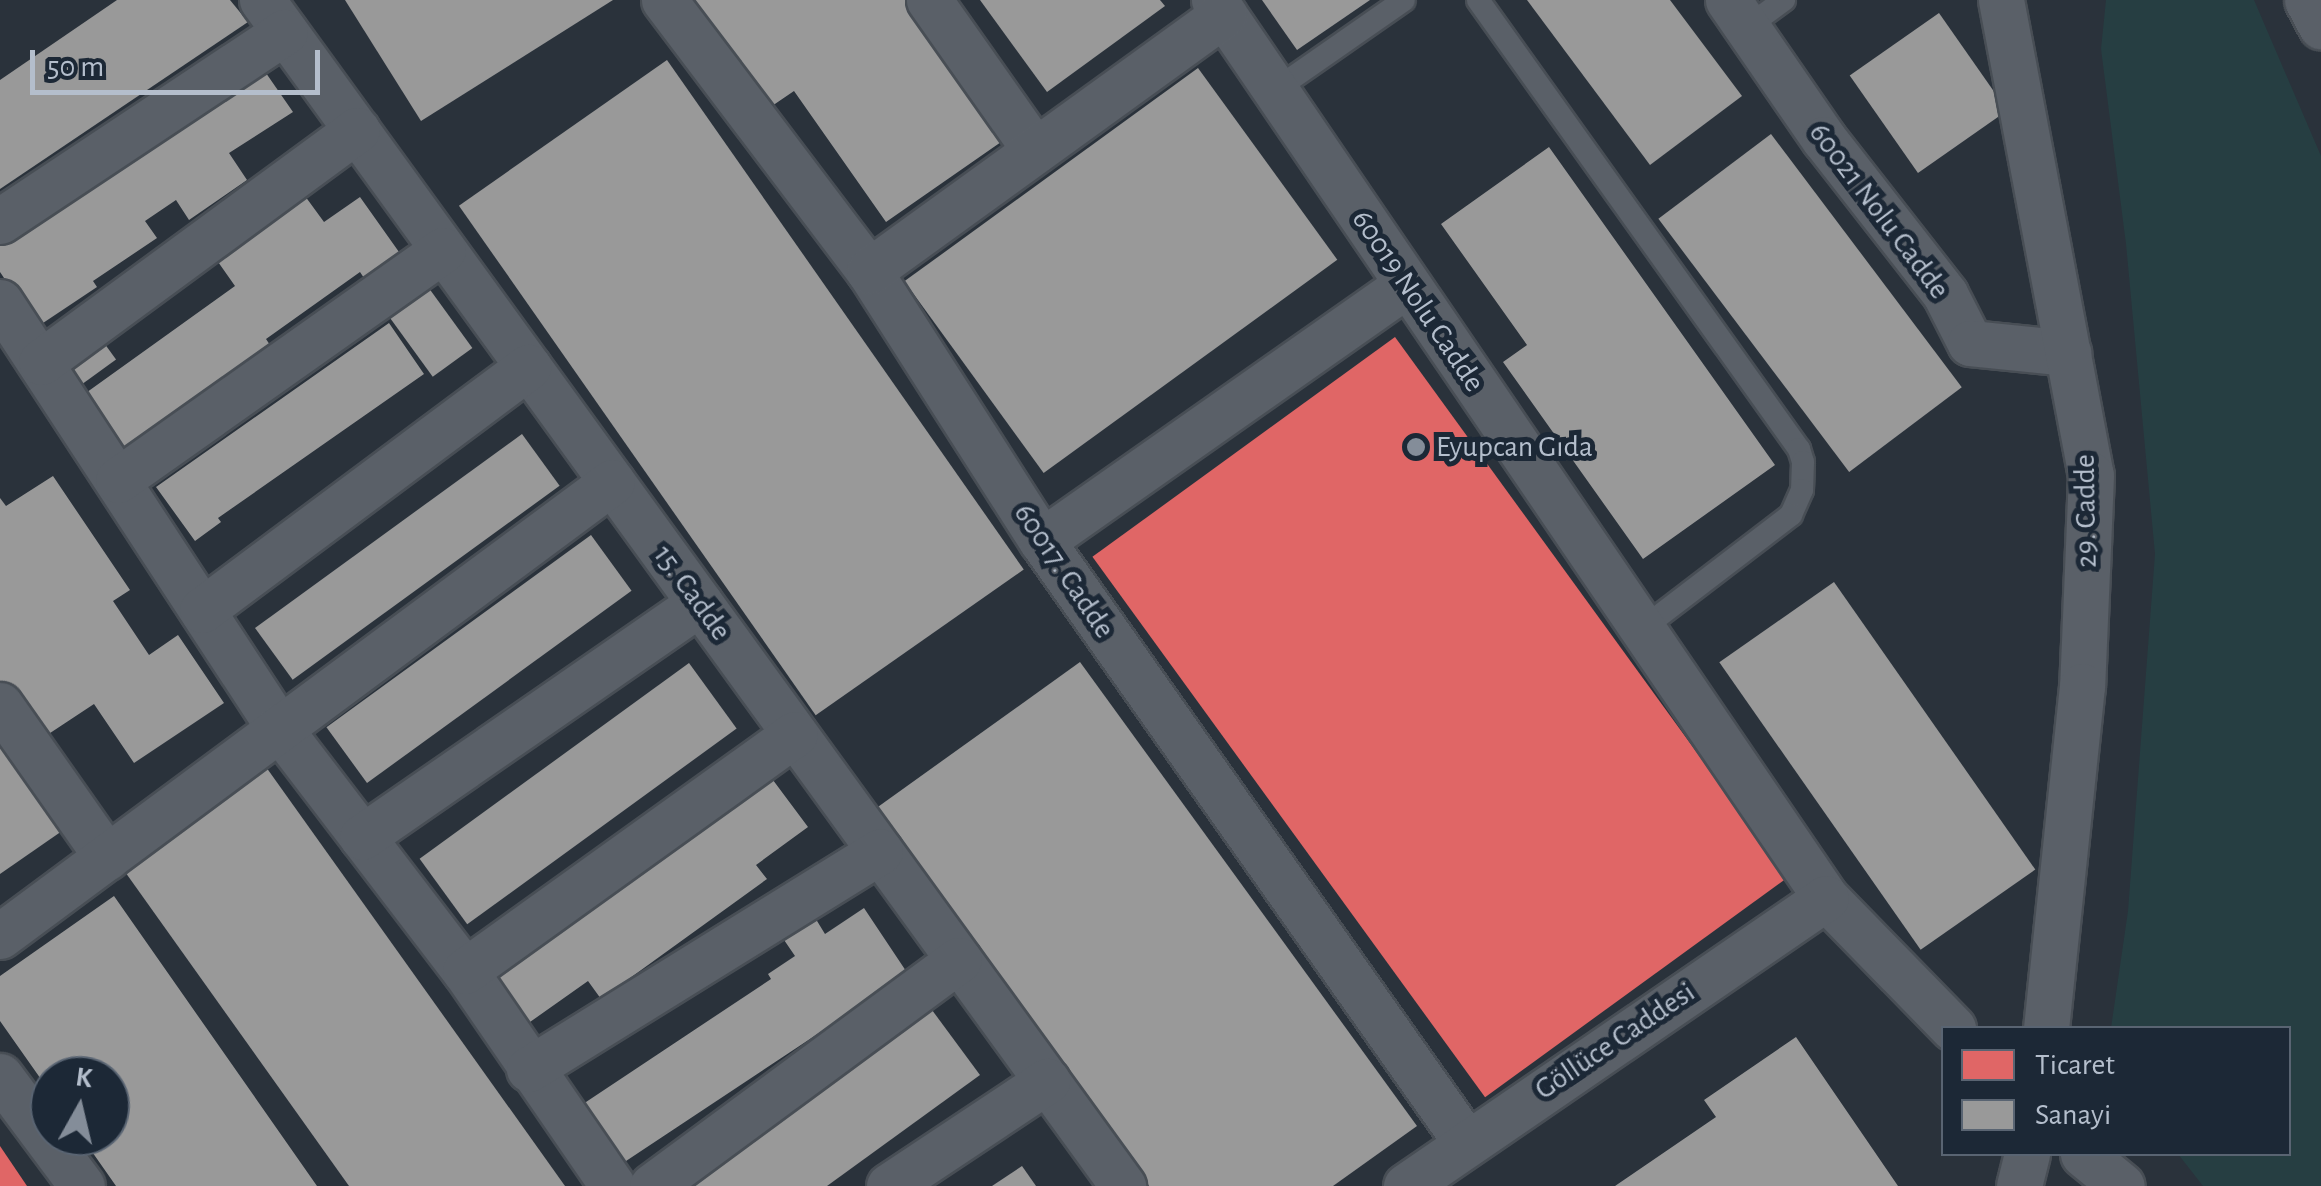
<!DOCTYPE html>
<html>
<head>
<meta charset="utf-8">
<style>
  body { margin:0 }
  #map { position:relative; width:2321px; height:1186px; overflow:hidden; background:#2a323b; font-family:"Alegreya Sans",sans-serif }
  div>[style] { position:absolute }
  [style*='--x'] { left:calc(var(--x)*1px); top:calc(var(--y)*1px); width:calc(var(--w)*1px); rotate:calc(var(--a)*1deg) }
  .green>* { inset:0; background:#263e42 }
  .shops>* { inset:0; background:#e06666; transform-origin:0 0 }
  .industry>* { inset:0; background:#999; transform-origin:0 0 }
  .roads { filter:drop-shadow(2px 0 #484e55) drop-shadow(-2px 0 #484e55) drop-shadow(0 2px #484e55) drop-shadow(0 -2px #484e55) }
  .lane>* { height:22px; margin:-11px; padding:0 11px; transform-origin:11px; border-radius:11px; background:#5a6068 }
  .street>* { height:45px; margin:-22.5px; padding:0 22.5px; transform-origin:22.5px; border-radius:22.5px; background:#5a6068 }
  .dots>* { width:28px; height:28px; translate:-50% -50%; box-sizing:border-box; border:5px solid #1c2836; border-radius:50% }
  span { translate:-50% -50%; white-space:nowrap; text-align:center; line-height:1.15; -webkit-text-stroke:10px #1c2836; paint-order:stroke }
  .street-label { font-size:30px; color:#b4becc }
  .poi-label { font-size:30px; color:#b4becc }
  .left { translate:0 -50%; text-align:left }
  .legend { position:absolute; left:1941px; top:1026px; width:350px; height:130px; box-sizing:border-box; background:#1c2836; border:2px solid #596472; margin:0; padding:12px 18px; list-style:none; font-size:30px; color:#b4becc }
  .legend li { display:flex; align-items:center; gap:20px; height:50px }
  .legend b { width:50px; border:2px solid #596472 }
  .north { position:absolute; left:30px; top:1056px; width:100px; height:100px; box-sizing:border-box; background:#1c2836; border:2px solid #596472; border-radius:50%; rotate:8deg; font-size:28px; font-weight:700; line-height:40px; text-align:center; color:#b4becc }
  .north::after { content:''; display:block; margin:auto; width:35px; height:45px; background:#848d99; clip-path:polygon(50% 0,100% 100%,50% 72%,0 100%) }
  .scale { position:absolute; left:30px; top:50px; width:290px; height:45px; box-sizing:border-box; border:5px solid #b4becc; border-top:0; padding-left:12px; font-size:30px; line-height:35px; white-space:nowrap; color:#b4becc; -webkit-text-stroke:8px #1c2836; paint-order:stroke }
</style>
</head>
<body>
<div id="map">
  <div class="green">
    <div style="clip-path:polygon(2106px 0,2254px 0,2321px 156px,2321px 1186px,2203px 1186px,2178px 1154px,2288px 1154px,2288px 1028px,2111px 1028px,2128px 911px,2155px 554px,2126px 244px,2101px 49px)"></div>
  </div>
  <div class="shops">
    <div style="left:1395px;top:337px;width:668px;height:374px;rotate:54deg"></div>
    <div style="clip-path:polygon(0 1146px,27px 1186px,0 1186px)"></div>
  </div>
  <div class="industry">
    <div style="clip-path:polygon(117px 0,230px 0,248px 22px,0 189px,0 80px)"></div>
    <div style="clip-path:polygon(345px 0,613px 0,421px 121px)"></div>
    <div style="clip-path:polygon(693px 0,920px 0,1014px 133px,886px 222px,794px 91px,769px 108px)"></div>
    <div style="clip-path:polygon(980px 0,1160px 0,1165px 6px,1047px 92px)"></div>
    <div style="clip-path:polygon(1262px 0,1370px 0,1297px 50px)"></div>
    <div style="clip-path:polygon(1527px 0,1670px 0,1742px 96px,1650px 165px)"></div>
    <div style="left:1939px;top:13px;width:119px;height:109px;rotate:55deg"></div>
    <div style="left:667px;top:60px;width:622px;height:254px;rotate:55deg"></div>
    <div style="clip-path:polygon(259px 63px,293px 112px,229px 153px,247px 180px,189px 220px,176px 200px,145px 221px,157px 238px,93px 281px,97px 287px,37px 327px,0 272px,0 245px)"></div>
    <div style="left:1198px;top:68px;width:237px;height:363px;rotate:54deg"></div>
    <div style="left:1771px;top:134px;width:317px;height:141px;rotate:53deg"></div>
    <div style="clip-path:polygon(1549px 147px,1775px 465px,1643px 559px,1503px 362px,1527px 345px,1441px 224px)"></div>
    <div style="clip-path:polygon(305px 196px,324px 222px,360px 197px,399px 252px,364px 278px,360px 272px,266px 339px,272px 348px,124px 451px,83px 395px,235px 286px,216px 259px)"></div>
    <div style="left:423px;top:280px;width:84px;height:49px;rotate:54deg"></div>
    <div style="clip-path:polygon(389px 323px,424px 374px,218px 518px,221px 522px,195px 541px,156px 487px)"></div>
    <div style="left:99px;top:336px;width:29px;height:46px;rotate:54deg"></div>
    <div style="left:522px;top:434px;width:64px;height:330px;rotate:54deg"></div>
    <div style="clip-path:polygon(53px 476px,130px 590px,113px 601px,149px 655px,178px 635px,224px 703px,134px 763px,94px 704px,38px 741px,0 683px,0 498px,6px 506px)"></div>
    <div style="left:591px;top:535px;width:69px;height:327px;rotate:54deg"></div>
    <div style="left:1834px;top:582px;width:351px;height:140px;rotate:55deg"></div>
    <div style="clip-path:polygon(1080px 662px,1417px 1126px,1333px 1186px,1149px 1186px,875px 809px)"></div>
    <div style="left:689px;top:663px;width:81px;height:333px;rotate:54deg"></div>
    <div style="clip-path:polygon(0 744px,62px 831px,0 874px)"></div>
    <div style="clip-path:polygon(266px 767px,565px 1186px,349px 1186px,123px 869px)"></div>
    <div style="clip-path:polygon(767px 772px,808px 827px,756px 865px,767px 879px,601px 999px,588px 981px,530px 1022px,492px 970px)"></div>
    <div style="clip-path:polygon(114px 896px,317px 1186px,116px 1186px,81px 1136px,110px 1136px,110px 1076px,50px 1076px,50px 1092px,0 1021px,0 976px)"></div>
    <div style="clip-path:polygon(864px 908px,908px 974px,623px 1163px,583px 1104px,771px 979px,768px 974px,795px 956px,782px 937px,814px 916px,825px 934px)"></div>
    <div style="clip-path:polygon(932px 1010px,980px 1075px,827px 1186px,690px 1186px)"></div>
    <div style="clip-path:polygon(1796px 1037px,1898px 1186px,1615px 1186px,1716px 1117px,1704px 1100px)"></div>
    <div style="clip-path:polygon(1022px 1166px,1036px 1186px,992px 1186px)"></div>
  </div>
  <div class="roads">
    <div class="lane">
      <div style="--x:1478;--y:0;--w:552;--a:54.44"></div>
      <div style="--x:1799;--y:449;--w:14;--a:73"></div>
      <div style="--x:1803;--y:462;--w:28;--a:92"></div>
      <div style="--x:1802;--y:490;--w:27;--a:114"></div>
      <div style="--x:1791;--y:515;--w:188;--a:142.6"></div>
      <div style="--x:1747;--y:27;--w:46;--a:-36.1"></div>
      <div style="--x:1275;--y:90;--w:157;--a:-34.9"></div>
    </div>
    <div class="street">
      <div style="--x:262;--y:0;--w:1466;--a:54.02"></div>
      <div style="--x:664;--y:0;--w:340;--a:52.9"></div>
      <div style="--x:869;--y:271;--w:321;--a:57.4"></div>
      <div style="--x:1042;--y:541;--w:736;--a:54.8"></div>
      <div style="--x:929;--y:0;--w:184;--a:54.8"></div>
      <div style="--x:1214;--y:0;--w:1087;--a:55.73"></div>
      <div style="--x:1826;--y:898;--w:182;--a:45.7"></div>
      <div style="--x:1728;--y:0;--w:169;--a:55.4"></div>
      <div style="--x:1824;--y:139;--w:197;--a:52"></div>
      <div style="--x:1945;--y:294;--w:55;--a:63"></div>
      <div style="--x:1970;--y:343;--w:99;--a:5.8"></div>
      <div style="--x:2001;--y:0;--w:483;--a:79.3"></div>
      <div style="--x:2091;--y:475;--w:211;--a:92.4"></div>
      <div style="--x:2082;--y:686;--w:344;--a:96"></div>
      <div style="--x:2307;--y:0;--w:30;--a:62"></div>
      <div style="--x:0;--y:221;--w:342;--a:-33.6"></div>
      <div style="--x:869;--y:271;--w:438;--a:-35.9"></div>
      <div style="--x:0;--y:302;--w:509;--a:56.78"></div>
      <div style="--x:279;--y:728;--w:306;--a:52.6"></div>
      <div style="--x:465;--y:971;--w:261;--a:55.5"></div>
      <div style="--x:41;--y:362;--w:392;--a:-36.3"></div>
      <div style="--x:118;--y:480;--w:398;--a:-35.3"></div>
      <div style="--x:1042;--y:541;--w:445;--a:-35.1"></div>
      <div style="--x:202;--y:610;--w:407;--a:-36.7"></div>
      <div style="--x:0;--y:705;--w:186;--a:54.9"></div>
      <div style="--x:362;--y:837;--w:411;--a:-34.7"></div>
      <div style="--x:0;--y:936;--w:762;--a:-36.57"></div>
      <div style="--x:465;--y:971;--w:406;--a:-35.7"></div>
      <div style="--x:529;--y:1069;--w:413;--a:-31.8"></div>
      <div style="--x:0;--y:1076;--w:137;--a:53.3"></div>
      <div style="--x:2083;--y:1154;--w:50;--a:39.4"></div>
      <div style="--x:652;--y:1186;--w:381;--a:-36.4"></div>
      <div style="--x:889;--y:1186;--w:190;--a:-33.6"></div>
      <div style="--x:1406;--y:1186;--w:509;--a:-34.44"></div>
      <div style="--x:2019;--y:1186;--w:33;--a:-76"></div>
    </div>
  </div>
  <div class="dots">
    <div style="left:1416px;top:447px;background:#848d99"></div>
  </div>
  <div class="street-label">
    <span style="left:1879px;top:211px;rotate:53deg">60021 Nolu Cadde</span>
    <span style="left:1418px;top:301px;rotate:56deg">60019 Nolu Cadde</span>
    <span style="left:2086px;top:511px;rotate:-91deg">29. Cadde</span>
    <span style="left:1064px;top:571px;rotate:56deg">60017. Cadde</span>
    <span style="left:692px;top:593px;rotate:54deg">15. Cadde</span>
    <span style="left:1615px;top:1041px;rotate:-34deg">Göllüce Caddesi</span>
  </div>
  <div class="poi-label">
    <span class="left" style="left:1436px;top:447px">Eyupcan Gıda</span>
  </div>
  <ul class="legend">
  <li><b style="height:28px;background:#e06666"></b>Ticaret</li>
  <li><b style="height:28px;background:#999"></b>Sanayi</li>
  </ul>
  <div class="north">K</div>
  <div class="scale">50 m</div>
</div>
</body>
</html>
